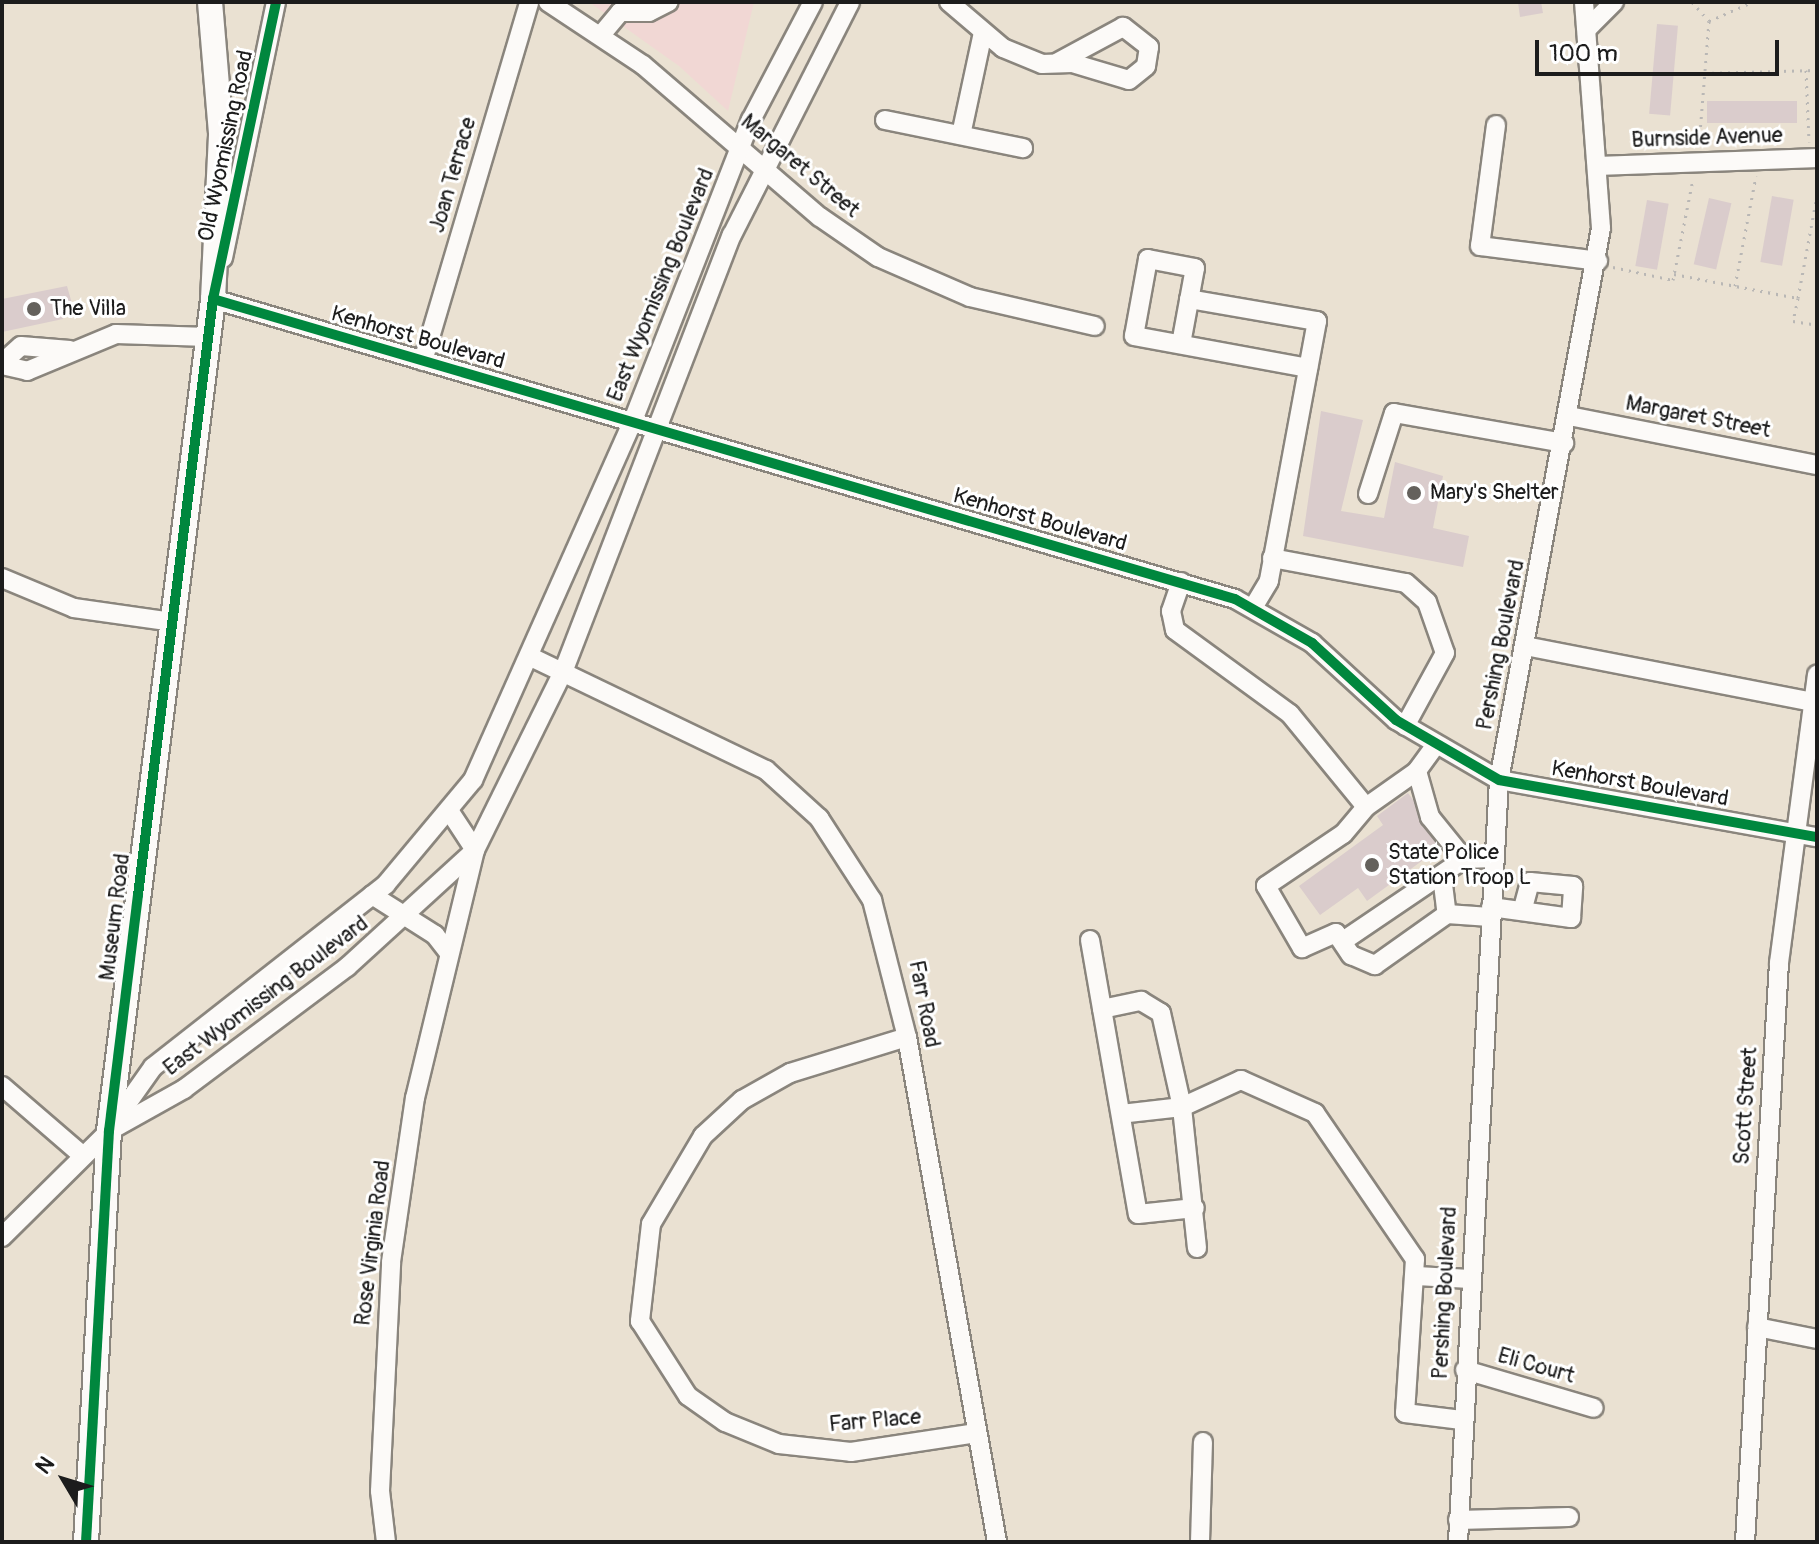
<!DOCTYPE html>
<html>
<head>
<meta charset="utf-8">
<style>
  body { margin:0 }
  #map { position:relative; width:1819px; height:1544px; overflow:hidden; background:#eae1d2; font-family:Pangolin,sans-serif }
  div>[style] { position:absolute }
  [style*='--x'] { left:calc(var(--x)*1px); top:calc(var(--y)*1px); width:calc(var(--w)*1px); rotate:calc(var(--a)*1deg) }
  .built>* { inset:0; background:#f1d7d4 }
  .building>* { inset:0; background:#dacccc; transform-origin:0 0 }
  .path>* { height:3px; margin-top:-1.5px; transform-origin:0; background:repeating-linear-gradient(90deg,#b9b7b5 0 2px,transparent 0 8px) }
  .roads { filter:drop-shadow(2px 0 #8a857d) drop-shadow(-2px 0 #8a857d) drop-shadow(0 2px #8a857d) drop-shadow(0 -2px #8a857d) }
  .minor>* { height:18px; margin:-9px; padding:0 9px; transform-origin:9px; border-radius:9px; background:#fcfaf8 }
  .major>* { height:24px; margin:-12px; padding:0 12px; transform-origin:12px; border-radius:12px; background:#fcfaf8 }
  .cycleway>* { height:10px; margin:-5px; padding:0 5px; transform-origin:5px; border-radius:5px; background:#00873e }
  .dots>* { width:22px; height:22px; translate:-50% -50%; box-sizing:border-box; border:4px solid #fff; border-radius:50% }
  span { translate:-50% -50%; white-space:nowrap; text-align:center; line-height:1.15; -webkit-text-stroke:6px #fff; paint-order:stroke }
  .street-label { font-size:22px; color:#1c1c1c }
  .poi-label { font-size:22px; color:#1c1c1c }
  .left { translate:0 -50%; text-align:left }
  .frame { position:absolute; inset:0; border:4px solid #1c1c1c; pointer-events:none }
  .north { position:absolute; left:24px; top:1440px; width:80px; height:80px; -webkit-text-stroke:6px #fff; paint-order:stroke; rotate:308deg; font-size:22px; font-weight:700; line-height:32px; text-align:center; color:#1c1c1c }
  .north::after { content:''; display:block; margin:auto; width:28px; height:36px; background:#1c1c1c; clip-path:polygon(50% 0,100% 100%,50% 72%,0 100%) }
  .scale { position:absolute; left:1535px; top:40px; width:244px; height:36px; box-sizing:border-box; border:4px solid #1c1c1c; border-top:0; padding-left:10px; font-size:24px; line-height:28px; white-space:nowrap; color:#1c1c1c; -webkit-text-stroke:6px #fff; paint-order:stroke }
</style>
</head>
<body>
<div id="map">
  <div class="built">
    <div style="clip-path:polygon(589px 2px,754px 2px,728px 111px,679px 66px)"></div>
  </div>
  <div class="building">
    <div style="clip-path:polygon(1518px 2px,1541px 2px,1543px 13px,1520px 17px)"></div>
    <div style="left:1657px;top:24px;width:21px;height:90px;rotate:5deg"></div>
    <div style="left:1797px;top:101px;width:22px;height:90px;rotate:90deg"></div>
    <div style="left:1772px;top:196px;width:22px;height:67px;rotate:10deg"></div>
    <div style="left:1709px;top:198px;width:23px;height:68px;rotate:13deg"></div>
    <div style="left:1647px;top:200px;width:22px;height:67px;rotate:10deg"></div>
    <div style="clip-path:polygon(67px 286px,73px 307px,61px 311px,63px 319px,2px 332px,2px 299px)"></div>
    <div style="clip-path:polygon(1321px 411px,1363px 420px,1341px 511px,1384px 518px,1395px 462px,1443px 476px,1433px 528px,1469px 536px,1463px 567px,1303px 536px)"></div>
    <div style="clip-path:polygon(1408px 793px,1445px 844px,1367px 901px,1358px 888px,1320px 915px,1299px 886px,1383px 825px,1377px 816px)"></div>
  </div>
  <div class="path">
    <div style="--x:1692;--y:2;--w:25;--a:48"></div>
    <div style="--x:1709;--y:21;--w:123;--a:94.6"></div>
    <div style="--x:1709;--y:21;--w:47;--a:-23.8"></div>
    <div style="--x:1806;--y:70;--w:72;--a:87.6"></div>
    <div style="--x:1704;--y:73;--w:113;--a:-1.5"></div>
    <div style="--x:1613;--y:267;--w:61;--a:12.2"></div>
    <div style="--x:1673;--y:280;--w:103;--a:-78.8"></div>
    <div style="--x:1674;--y:274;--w:126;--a:11"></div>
    <div style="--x:1798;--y:298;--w:24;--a:102"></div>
    <div style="--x:1793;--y:321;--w:24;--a:9"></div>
    <div style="--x:1735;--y:286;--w:112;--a:-79.2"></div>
    <div style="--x:1798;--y:298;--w:105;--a:-79.5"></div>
  </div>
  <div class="roads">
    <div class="minor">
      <div style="--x:548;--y:2;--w:114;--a:33.6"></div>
      <div style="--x:643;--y:65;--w:233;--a:40.7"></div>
      <div style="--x:820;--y:217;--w:70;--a:34.6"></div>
      <div style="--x:878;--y:257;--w:100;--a:23.5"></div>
      <div style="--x:970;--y:297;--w:128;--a:13.1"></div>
      <div style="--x:949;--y:2;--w:71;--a:40.4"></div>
      <div style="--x:1003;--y:48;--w:42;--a:22.3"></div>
      <div style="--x:1042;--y:64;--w:30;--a:-2"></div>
      <div style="--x:1072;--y:63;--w:59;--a:16.6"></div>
      <div style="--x:1129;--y:80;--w:22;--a:-39"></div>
      <div style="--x:1146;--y:66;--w:19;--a:-81"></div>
      <div style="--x:1149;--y:47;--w:33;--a:-142"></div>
      <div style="--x:1123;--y:27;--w:74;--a:151.7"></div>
      <div style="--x:1588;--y:28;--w:37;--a:-45"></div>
      <div style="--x:601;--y:35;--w:30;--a:-50"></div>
      <div style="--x:620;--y:12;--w:29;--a:0"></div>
      <div style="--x:649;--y:12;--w:22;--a:-27"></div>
      <div style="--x:885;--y:120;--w:141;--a:11.5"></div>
      <div style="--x:1496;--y:125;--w:122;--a:97.5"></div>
      <div style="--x:1480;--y:246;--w:119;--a:7.2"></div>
      <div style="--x:961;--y:135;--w:105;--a:-77.9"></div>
      <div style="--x:1599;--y:166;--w:218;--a:-2.1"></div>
      <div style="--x:223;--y:258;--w:261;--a:-78.3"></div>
      <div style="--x:216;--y:287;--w:12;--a:104"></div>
      <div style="--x:213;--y:299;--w:1065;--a:16.36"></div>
      <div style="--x:1235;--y:599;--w:89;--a:29.7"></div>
      <div style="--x:1312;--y:643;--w:114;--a:42.5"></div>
      <div style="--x:1396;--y:720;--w:119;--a:30.2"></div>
      <div style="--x:1499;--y:780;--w:323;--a:10.2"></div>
      <div style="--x:1189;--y:299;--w:130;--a:9.8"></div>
      <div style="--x:1317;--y:321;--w:264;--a:100.5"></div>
      <div style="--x:1269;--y:581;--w:31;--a:121"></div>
      <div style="--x:1181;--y:344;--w:77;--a:-79.6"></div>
      <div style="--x:1195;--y:268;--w:48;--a:-169.2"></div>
      <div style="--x:1148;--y:259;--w:78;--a:100.3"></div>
      <div style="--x:1134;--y:336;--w:177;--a:10.4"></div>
      <div style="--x:423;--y:361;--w:374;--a:-73.5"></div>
      <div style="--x:2;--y:363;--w:25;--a:-42"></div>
      <div style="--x:21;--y:346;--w:49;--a:4.7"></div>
      <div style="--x:2;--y:365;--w:26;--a:13"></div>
      <div style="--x:27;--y:371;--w:96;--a:-22.6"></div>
      <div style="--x:116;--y:334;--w:92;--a:1.9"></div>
      <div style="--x:1569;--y:416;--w:253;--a:11.2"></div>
      <div style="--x:1368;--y:494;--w:85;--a:-72.2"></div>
      <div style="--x:1394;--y:413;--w:173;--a:10"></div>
      <div style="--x:1272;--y:558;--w:136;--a:10.6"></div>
      <div style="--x:1406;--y:583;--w:28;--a:42"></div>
      <div style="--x:1427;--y:602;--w:54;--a:70.6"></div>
      <div style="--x:1445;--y:653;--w:83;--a:118.7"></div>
      <div style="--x:2;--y:578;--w:78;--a:22.6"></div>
      <div style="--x:74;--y:608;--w:99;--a:8.1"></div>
      <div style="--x:1181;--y:582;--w:31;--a:109"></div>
      <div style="--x:1171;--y:611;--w:19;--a:78"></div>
      <div style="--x:1175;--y:630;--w:142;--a:36.1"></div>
      <div style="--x:1290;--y:714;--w:120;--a:50.7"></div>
      <div style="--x:1525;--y:646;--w:298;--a:11"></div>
      <div style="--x:533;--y:658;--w:259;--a:25.7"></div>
      <div style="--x:766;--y:770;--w:72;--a:42.2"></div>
      <div style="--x:819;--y:818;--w:98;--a:57.1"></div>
      <div style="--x:872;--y:900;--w:141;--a:75.7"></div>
      <div style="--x:907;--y:1037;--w:513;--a:79.89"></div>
      <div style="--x:1435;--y:746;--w:31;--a:126"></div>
      <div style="--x:1417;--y:771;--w:62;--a:144.8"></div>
      <div style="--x:1366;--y:807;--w:35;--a:130"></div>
      <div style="--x:1343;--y:834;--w:93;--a:146"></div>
      <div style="--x:1266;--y:886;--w:72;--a:59.9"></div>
      <div style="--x:1302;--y:948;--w:37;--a:-24"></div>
      <div style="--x:1336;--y:933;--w:27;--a:56"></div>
      <div style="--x:1351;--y:955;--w:26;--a:23"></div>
      <div style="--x:1375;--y:965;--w:88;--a:-35.3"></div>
      <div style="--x:1447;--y:914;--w:43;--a:4"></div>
      <div style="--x:1417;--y:771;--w:48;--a:74.2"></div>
      <div style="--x:1430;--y:817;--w:54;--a:51"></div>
      <div style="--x:1464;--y:859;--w:30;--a:-2"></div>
      <div style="--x:1442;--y:876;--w:38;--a:83"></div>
      <div style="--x:372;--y:895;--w:75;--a:32.4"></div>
      <div style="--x:435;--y:935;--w:23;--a:52"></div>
      <div style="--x:1491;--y:907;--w:81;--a:7.8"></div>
      <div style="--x:1571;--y:918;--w:32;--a:-86"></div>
      <div style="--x:1573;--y:886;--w:43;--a:-174.7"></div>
      <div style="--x:1530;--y:882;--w:30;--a:105"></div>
      <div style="--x:1090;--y:940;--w:278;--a:80.1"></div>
      <div style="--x:1138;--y:1214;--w:57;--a:-6"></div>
      <div style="--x:1343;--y:941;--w:146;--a:-34.1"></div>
      <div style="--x:1102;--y:1009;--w:40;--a:-12"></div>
      <div style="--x:1141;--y:1001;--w:23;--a:31"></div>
      <div style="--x:1161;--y:1013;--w:96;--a:77.4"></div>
      <div style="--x:1182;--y:1107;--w:61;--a:173.5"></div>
      <div style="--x:907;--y:1037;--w:122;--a:162.9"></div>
      <div style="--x:790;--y:1073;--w:55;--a:150.6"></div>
      <div style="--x:742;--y:1100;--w:53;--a:137.3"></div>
      <div style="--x:703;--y:1136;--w:102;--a:120.6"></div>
      <div style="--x:651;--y:1224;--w:98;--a:96.5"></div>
      <div style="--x:640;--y:1321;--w:89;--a:57.4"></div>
      <div style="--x:688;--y:1396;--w:45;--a:35.1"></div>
      <div style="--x:725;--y:1422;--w:58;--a:22.2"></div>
      <div style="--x:779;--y:1444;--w:72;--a:6.3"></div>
      <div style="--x:851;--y:1452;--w:127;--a:-8.6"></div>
      <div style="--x:2;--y:1086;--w:107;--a:40.8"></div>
      <div style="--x:112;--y:1125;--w:71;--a:-54.7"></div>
      <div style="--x:153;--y:1067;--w:296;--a:-38.1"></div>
      <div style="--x:386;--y:884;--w:136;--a:-50.1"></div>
      <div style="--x:473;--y:780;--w:391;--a:-66"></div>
      <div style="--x:632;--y:423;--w:326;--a:-68.6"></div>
      <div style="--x:751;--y:120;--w:133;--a:-62.3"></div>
      <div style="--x:2;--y:1237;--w:151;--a:-44.7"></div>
      <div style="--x:109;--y:1131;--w:86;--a:-29.2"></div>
      <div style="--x:184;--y:1089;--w:204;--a:-36.8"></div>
      <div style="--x:347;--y:967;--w:173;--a:-42.4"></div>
      <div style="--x:475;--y:850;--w:199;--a:-63.7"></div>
      <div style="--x:563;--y:672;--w:469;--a:-68.9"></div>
      <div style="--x:732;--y:235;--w:261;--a:-63.1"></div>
      <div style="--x:1197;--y:1248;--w:142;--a:-96.1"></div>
      <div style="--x:1182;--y:1107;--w:65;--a:-24.6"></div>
      <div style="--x:1241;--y:1080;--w:81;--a:24"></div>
      <div style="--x:1315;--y:1113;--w:177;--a:55.6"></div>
      <div style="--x:1415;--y:1259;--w:154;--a:93.7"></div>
      <div style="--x:1405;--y:1413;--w:57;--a:7"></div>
      <div style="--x:1417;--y:1276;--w:53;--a:3.2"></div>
      <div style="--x:1757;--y:1327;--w:61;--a:11.3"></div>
      <div style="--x:1465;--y:1370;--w:134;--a:16.4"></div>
      <div style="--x:1458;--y:1520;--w:111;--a:-1.5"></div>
      <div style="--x:386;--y:1542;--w:51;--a:-96.7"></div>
      <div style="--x:380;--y:1491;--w:229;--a:-87.2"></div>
      <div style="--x:391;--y:1262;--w:166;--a:-81.7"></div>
      <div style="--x:415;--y:1098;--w:255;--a:-76.4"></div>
      <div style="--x:475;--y:850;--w:45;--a:-123.3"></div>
      <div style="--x:1200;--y:1542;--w:100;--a:-88.3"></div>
      <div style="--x:1458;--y:1542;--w:763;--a:-86.92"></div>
      <div style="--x:1499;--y:780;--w:561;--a:-79.53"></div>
      <div style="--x:1601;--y:228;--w:227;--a:-94.3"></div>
      <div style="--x:1745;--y:1542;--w:580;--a:-86.64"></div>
      <div style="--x:1779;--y:963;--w:291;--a:-82.5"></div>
    </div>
    <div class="major">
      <div style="--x:86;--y:1542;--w:412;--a:-86.8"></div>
      <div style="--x:109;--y:1131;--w:838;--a:-82.87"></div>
      <div style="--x:213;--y:299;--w:166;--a:-87.2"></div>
      <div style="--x:221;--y:133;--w:131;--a:-94.8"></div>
    </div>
  </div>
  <div class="cycleway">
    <div style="--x:213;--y:299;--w:1065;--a:16.36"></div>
    <div style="--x:1235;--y:599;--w:89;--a:29.7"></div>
    <div style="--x:1312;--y:643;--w:114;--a:42.5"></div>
    <div style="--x:1396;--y:720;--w:119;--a:30.2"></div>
    <div style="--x:1499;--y:780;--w:323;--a:10.2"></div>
    <div style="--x:86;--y:1542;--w:412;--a:-86.8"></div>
    <div style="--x:109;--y:1131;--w:238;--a:-83"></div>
    <div style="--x:138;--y:895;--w:601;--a:-82.83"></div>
    <div style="--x:213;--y:299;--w:304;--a:-78"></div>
  </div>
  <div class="dots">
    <div style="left:34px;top:309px;background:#64615c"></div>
    <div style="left:1414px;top:493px;background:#64615c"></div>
    <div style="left:1372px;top:865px;background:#64615c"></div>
  </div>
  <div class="street-label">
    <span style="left:1707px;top:138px;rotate:-2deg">Burnside Avenue</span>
    <span style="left:226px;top:146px;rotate:-78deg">Old Wyomissing Road</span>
    <span style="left:800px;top:166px;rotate:40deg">Margaret Street</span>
    <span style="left:453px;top:175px;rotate:-74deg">Joan Terrace</span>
    <span style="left:661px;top:285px;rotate:-68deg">East Wyomissing Boulevard</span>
    <span style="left:418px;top:338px;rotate:16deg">Kenhorst Boulevard</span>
    <span style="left:1698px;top:417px;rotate:11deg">Margaret Street</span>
    <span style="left:1040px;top:520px;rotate:16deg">Kenhorst Boulevard</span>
    <span style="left:1501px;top:645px;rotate:-79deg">Pershing Boulevard</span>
    <span style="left:1640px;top:784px;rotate:10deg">Kenhorst Boulevard</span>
    <span style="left:115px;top:917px;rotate:-83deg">Museum Road</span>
    <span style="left:266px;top:996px;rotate:-37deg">East Wyomissing Boulevard</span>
    <span style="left:924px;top:1004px;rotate:79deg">Farr Road</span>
    <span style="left:1746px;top:1106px;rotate:-86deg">Scott Street</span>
    <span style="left:373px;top:1243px;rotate:-83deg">Rose Virginia Road</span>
    <span style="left:1445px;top:1293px;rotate:-87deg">Pershing Boulevard</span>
    <span style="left:1536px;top:1366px;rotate:16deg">Eli Court</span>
    <span style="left:875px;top:1421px;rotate:-5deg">Farr Place</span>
  </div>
  <div class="poi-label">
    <span class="left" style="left:50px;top:309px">The Villa</span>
    <span class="left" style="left:1430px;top:493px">Mary's Shelter</span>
    <span class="left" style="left:1388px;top:865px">State Police<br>Station Troop L</span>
  </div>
  <div class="frame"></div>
  <div class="north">N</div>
  <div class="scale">100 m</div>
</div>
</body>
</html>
